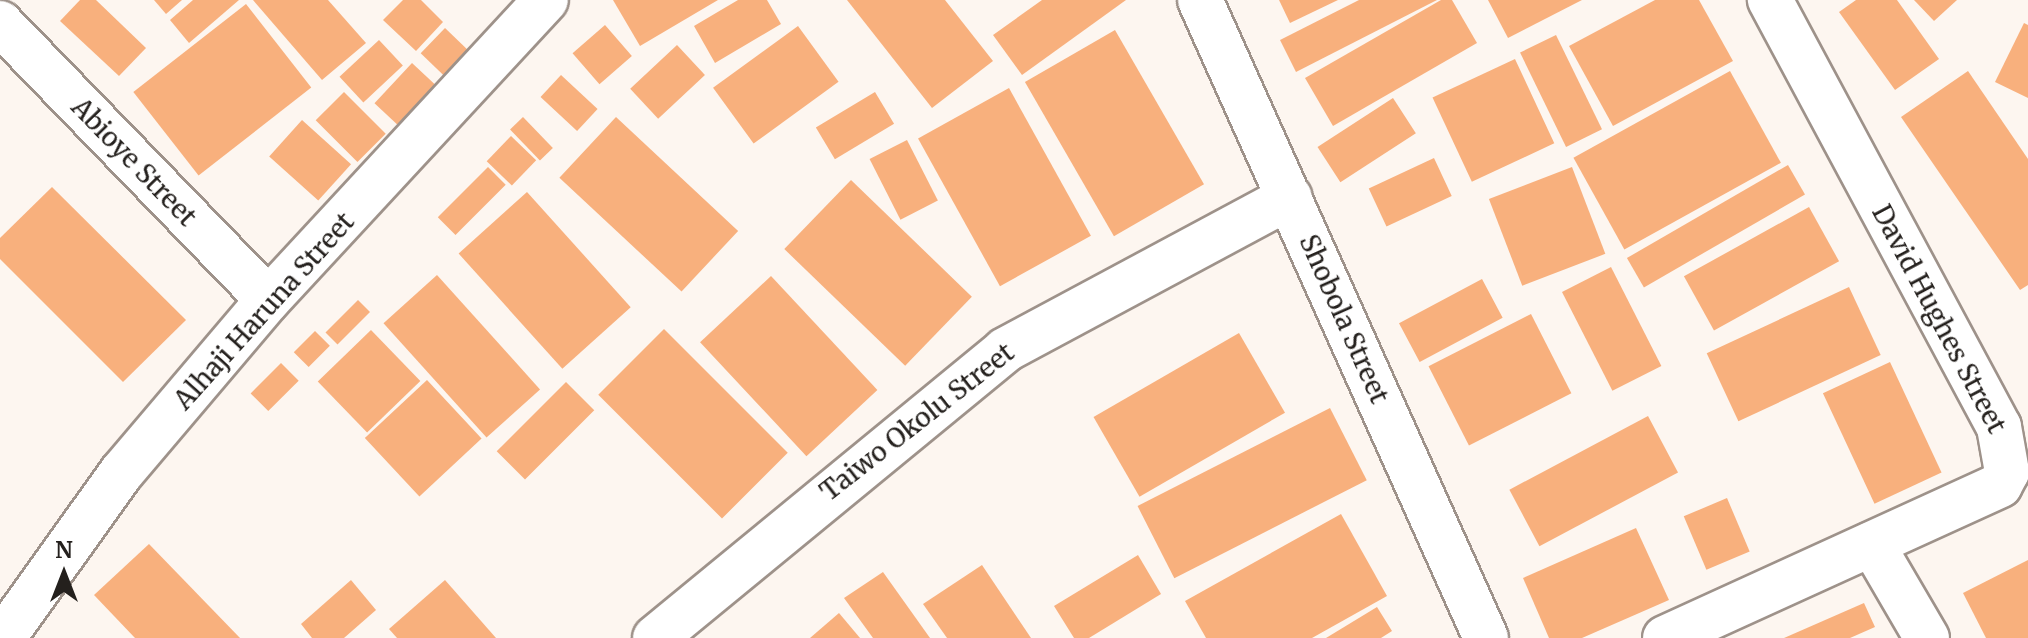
<!DOCTYPE html>
<html>
<head>
<meta charset="utf-8">
<style>
  body { margin:0 }
  #map { position:relative; width:2028px; height:638px; overflow:hidden; background:#fdf6f0; font-family:Merriweather,serif }
  div>[style] { position:absolute }
  [style*='--x'] { left:calc(var(--x)*1px); top:calc(var(--y)*1px); width:calc(var(--w)*1px); rotate:calc(var(--a)*1deg) }
  .building>* { inset:0; background:#f8b07d; transform-origin:0 0 }
  .roads { filter:drop-shadow(2px 0 #9e928a) drop-shadow(-2px 0 #9e928a) drop-shadow(0 2px #9e928a) drop-shadow(0 -2px #9e928a) }
  .street>* { height:44px; margin:-22px; padding:0 22px; transform-origin:22px; border-radius:22px; background:#fff }
  span { translate:-50% -50%; white-space:nowrap; text-align:center; line-height:1.15; -webkit-text-stroke:7px #fff; paint-order:stroke }
  .street-label { font-size:26px; color:#24201d }
  .north { position:absolute; left:24px; top:534px; width:80px; height:80px; -webkit-text-stroke:6px #fff; paint-order:stroke; rotate:0deg; font-size:22px; font-weight:700; line-height:32px; text-align:center; color:#24201d }
  .north::after { content:''; display:block; margin:auto; width:28px; height:36px; background:#24201d; clip-path:polygon(50% 0,100% 100%,50% 72%,0 100%) }
</style>
</head>
<body>
<div id="map">
  <div class="building">
    <div style="clip-path:polygon(80px 0,96px 0,146px 48px,119px 76px,60px 21px)"></div>
    <div style="clip-path:polygon(154px 0,182px 0,166px 14px)"></div>
    <div style="clip-path:polygon(193px 0,239px 0,189px 43px,170px 20px)"></div>
    <div style="clip-path:polygon(253px 0,328px 0,366px 43px,322px 80px)"></div>
    <div style="clip-path:polygon(403px 0,421px 0,443px 22px,416px 51px,383px 20px)"></div>
    <div style="clip-path:polygon(613px 0,718px 0,640px 46px)"></div>
    <div style="clip-path:polygon(738px 0,767px 0,781px 24px,715px 63px,694px 26px)"></div>
    <div style="clip-path:polygon(847px 0,945px 0,993px 61px,932px 108px)"></div>
    <div style="clip-path:polygon(1042px 0,1126px 0,1022px 75px,993px 35px)"></div>
    <div style="clip-path:polygon(1279px 0,1338px 0,1290px 23px)"></div>
    <div style="clip-path:polygon(1359px 0,1437px 0,1296px 72px,1280px 40px)"></div>
    <div style="clip-path:polygon(1441px 0,1452px 0,1477px 43px,1333px 126px,1305px 78px)"></div>
    <div style="clip-path:polygon(1488px 0,1582px 0,1508px 38px)"></div>
    <div style="clip-path:polygon(1655px 0,1699px 0,1733px 61px,1613px 126px,1569px 46px)"></div>
    <div style="clip-path:polygon(1856px 0,1897px 0,1939px 59px,1895px 90px,1839px 12px)"></div>
    <div style="clip-path:polygon(1914px 0,1957px 0,1934px 21px)"></div>
    <div style="left:246px;top:4px;width:106px;height:143px;rotate:52deg"></div>
    <div style="clip-path:polygon(2024px 23px,2028px 25px,2028px 98px,1995px 82px)"></div>
    <div style="left:605px;top:25px;width:41px;height:43px;rotate:49deg"></div>
    <div style="left:798px;top:26px;width:69px;height:105px;rotate:54deg"></div>
    <div style="left:445px;top:28px;width:39px;height:35px;rotate:44deg"></div>
    <div style="left:1115px;top:30px;width:178px;height:104px;rotate:60deg"></div>
    <div style="left:1556px;top:35px;width:105px;height:40px;rotate:64deg"></div>
    <div style="left:379px;top:40px;width:35px;height:54px;rotate:47deg"></div>
    <div style="left:677px;top:45px;width:41px;height:64px;rotate:47deg"></div>
    <div style="left:1515px;top:59px;width:93px;height:91px;rotate:65deg"></div>
    <div style="left:412px;top:63px;width:45px;height:55px;rotate:43deg"></div>
    <div style="left:1730px;top:71px;width:105px;height:179px;rotate:61deg"></div>
    <div style="clip-path:polygon(1968px 71px,2028px 159px,2028px 285px,2020px 290px,1901px 117px)"></div>
    <div style="left:561px;top:75px;width:50px;height:30px;rotate:43deg"></div>
    <div style="left:1009px;top:88px;width:169px;height:104px;rotate:61deg"></div>
    <div style="left:344px;top:92px;width:59px;height:40px;rotate:45deg"></div>
    <div style="left:875px;top:92px;width:37px;height:69px;rotate:59deg"></div>
    <div style="left:1393px;top:98px;width:42px;height:90px;rotate:57deg"></div>
    <div style="left:523px;top:117px;width:43px;height:18px;rotate:46deg"></div>
    <div style="left:616px;top:117px;width:167px;height:83px;rotate:43deg"></div>
    <div style="left:302px;top:120px;width:66px;height:49px;rotate:42deg"></div>
    <div style="left:511px;top:136px;width:35px;height:35px;rotate:44deg"></div>
    <div style="left:907px;top:140px;width:68px;height:42px;rotate:63deg"></div>
    <div style="left:1434px;top:158px;width:42px;height:72px;rotate:65deg"></div>
    <div style="left:1788px;top:165px;width:34px;height:186px;rotate:60deg"></div>
    <div style="left:488px;top:167px;width:25px;height:71px;rotate:45deg"></div>
    <div style="left:1572px;top:167px;width:93px;height:89px;rotate:69deg"></div>
    <div style="left:851px;top:180px;width:168px;height:96px;rotate:44deg"></div>
    <div style="clip-path:polygon(52px 187px,186px 320px,123px 382px,0 259px,0 238px)"></div>
    <div style="left:527px;top:192px;width:155px;height:92px;rotate:48deg"></div>
    <div style="left:1809px;top:207px;width:62px;height:143px;rotate:61deg"></div>
    <div style="left:1611px;top:267px;width:111px;height:55px;rotate:63deg"></div>
    <div style="left:437px;top:275px;width:154px;height:72px;rotate:48deg"></div>
    <div style="left:771px;top:276px;width:156px;height:97px;rotate:47deg"></div>
    <div style="left:1482px;top:279px;width:44px;height:94px;rotate:62deg"></div>
    <div style="left:1849px;top:287px;width:75px;height:157px;rotate:65deg"></div>
    <div style="left:358px;top:300px;width:17px;height:46px;rotate:45deg"></div>
    <div style="left:1531px;top:314px;width:89px;height:115px;rotate:63deg"></div>
    <div style="left:664px;top:329px;width:175px;height:93px;rotate:45deg"></div>
    <div style="left:371px;top:330px;width:71px;height:74px;rotate:46deg"></div>
    <div style="left:315px;top:331px;width:21px;height:30px;rotate:45deg"></div>
    <div style="left:1239px;top:333px;width:92px;height:168px;rotate:60deg"></div>
    <div style="left:1890px;top:362px;width:122px;height:74px;rotate:65deg"></div>
    <div style="left:281px;top:363px;width:25px;height:43px;rotate:45deg"></div>
    <div style="left:427px;top:380px;width:80px;height:85px;rotate:47deg"></div>
    <div style="left:566px;top:382px;width:40px;height:98px;rotate:45deg"></div>
    <div style="left:1330px;top:408px;width:81px;height:216px;rotate:63deg"></div>
    <div style="left:1648px;top:416px;width:64px;height:157px;rotate:62deg"></div>
    <div style="left:1727px;top:498px;width:58px;height:47px;rotate:67deg"></div>
    <div style="clip-path:polygon(1341px 514px,1387px 596px,1312px 638px,1206px 638px,1185px 601px)"></div>
    <div style="clip-path:polygon(1636px 528px,1669px 600px,1582px 638px,1549px 638px,1523px 578px)"></div>
    <div style="clip-path:polygon(149px 544px,240px 638px,135px 638px,94px 595px)"></div>
    <div style="clip-path:polygon(1138px 555px,1161px 594px,1089px 638px,1074px 638px,1054px 606px)"></div>
    <div style="clip-path:polygon(2028px 560px,2028px 638px,1986px 638px,1963px 593px)"></div>
    <div style="clip-path:polygon(982px 565px,1031px 638px,947px 638px,923px 604px)"></div>
    <div style="clip-path:polygon(883px 572px,930px 638px,873px 638px,844px 598px)"></div>
    <div style="clip-path:polygon(351px 580px,376px 610px,344px 638px,312px 638px,301px 624px)"></div>
    <div style="clip-path:polygon(445px 580px,496px 638px,397px 638px,389px 629px)"></div>
    <div style="clip-path:polygon(1864px 603px,1875px 627px,1850px 638px,1784px 638px)"></div>
    <div style="clip-path:polygon(1377px 607px,1392px 631px,1381px 638px,1326px 638px)"></div>
    <div style="clip-path:polygon(839px 613px,860px 638px,810px 638px)"></div>
  </div>
  <div class="roads">
    <div class="street">
      <div style="--x:1200;--y:0;--w:699;--a:65.85"></div>
      <div style="--x:0;--y:23;--w:385;--a:45.9"></div>
      <div style="--x:1872;--y:544;--w:109;--a:59.7"></div>
      <div style="--x:3;--y:638;--w:204;--a:-54.4"></div>
      <div style="--x:122;--y:472;--w:226;--a:-49.7"></div>
      <div style="--x:268;--y:300;--w:409;--a:-47.2"></div>
      <div style="--x:655;--y:638;--w:453;--a:-39.4"></div>
      <div style="--x:1005;--y:350;--w:323;--a:-28.2"></div>
      <div style="--x:1665;--y:638;--w:368;--a:-24.5"></div>
      <div style="--x:2000;--y:485;--w:15;--a:-62"></div>
      <div style="--x:2007;--y:472;--w:46;--a:-100.1"></div>
      <div style="--x:1999;--y:427;--w:485;--a:-118.2"></div>
    </div>
  </div>
  <div class="street-label">
    <span style="left:134px;top:162px;rotate:46deg">Abioye Street</span>
    <span style="left:264px;top:311px;rotate:-48deg">Alhaji Haruna Street</span>
    <span style="left:1344px;top:319px;rotate:66deg">Shobola Street</span>
    <span style="left:1939px;top:319px;rotate:62deg">David Hughes Street</span>
    <span style="left:917px;top:422px;rotate:-38deg">Taiwo Okolu Street</span>
  </div>
  <div class="north">N</div>
</div>
</body>
</html>
